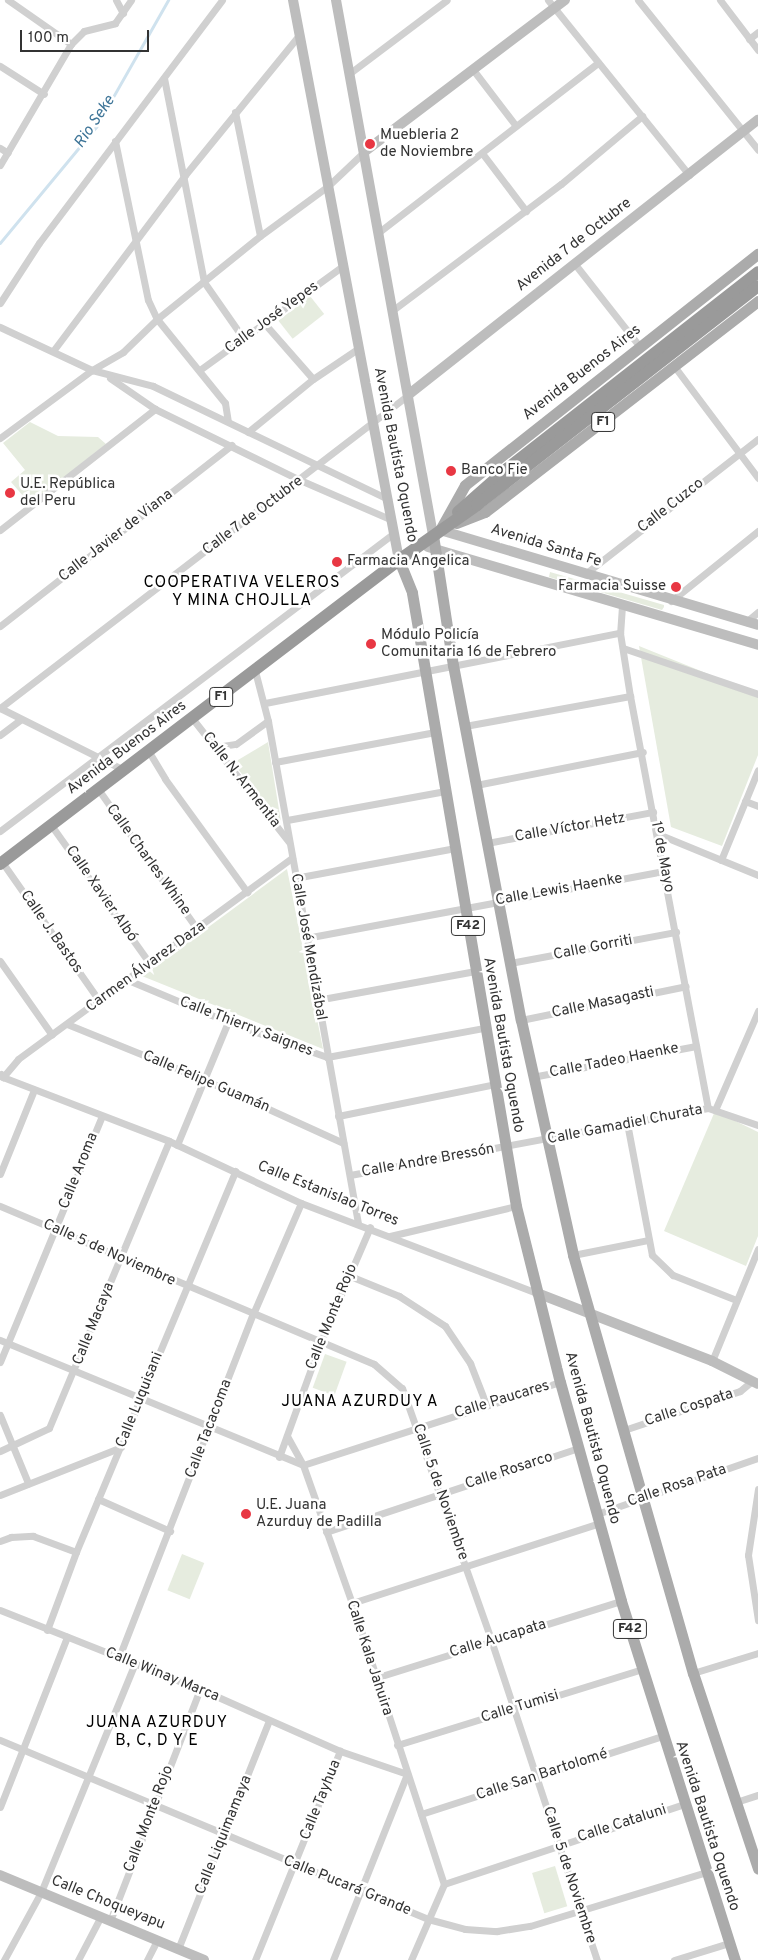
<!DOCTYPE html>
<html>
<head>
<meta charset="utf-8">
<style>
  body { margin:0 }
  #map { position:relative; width:758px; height:1960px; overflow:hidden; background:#fff; font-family:Overpass,sans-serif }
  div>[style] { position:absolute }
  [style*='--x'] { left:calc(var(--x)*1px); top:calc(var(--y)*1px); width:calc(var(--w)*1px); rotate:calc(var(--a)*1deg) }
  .green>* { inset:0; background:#e6ecdf; transform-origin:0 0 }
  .stream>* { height:2.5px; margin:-1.25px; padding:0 1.25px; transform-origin:1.25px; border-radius:1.25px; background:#cfe2ee }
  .street>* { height:7px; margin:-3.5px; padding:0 3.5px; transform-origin:3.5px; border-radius:3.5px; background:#d0d0d0 }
  .secondary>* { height:10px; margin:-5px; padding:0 5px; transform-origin:5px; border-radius:5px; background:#bdbdbd }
  .primary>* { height:11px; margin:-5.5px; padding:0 5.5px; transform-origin:5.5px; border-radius:5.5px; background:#ababab }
  .highway>* { height:12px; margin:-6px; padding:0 6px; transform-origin:6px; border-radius:6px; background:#9a9a9a }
  .dots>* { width:14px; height:14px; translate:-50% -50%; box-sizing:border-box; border:2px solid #fff; border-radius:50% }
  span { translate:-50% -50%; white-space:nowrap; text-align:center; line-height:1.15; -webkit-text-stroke:5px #fff; paint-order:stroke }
  .shield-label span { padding:1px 4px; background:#fff; border:1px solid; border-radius:4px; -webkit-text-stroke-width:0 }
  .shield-label { font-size:14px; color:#333; font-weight:700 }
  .poi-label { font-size:15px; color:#333 }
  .left { translate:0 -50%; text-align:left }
  .right { translate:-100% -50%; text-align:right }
  .street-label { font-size:15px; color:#333 }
  .water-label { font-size:16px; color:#3e7598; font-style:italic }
  .neighbourhood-label { font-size:16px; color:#000; letter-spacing:1px }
  .scale { position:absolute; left:20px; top:30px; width:129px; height:22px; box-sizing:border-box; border:2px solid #333; border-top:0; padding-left:6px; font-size:15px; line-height:18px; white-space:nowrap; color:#333; -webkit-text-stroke:4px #fff; paint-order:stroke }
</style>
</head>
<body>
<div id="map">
  <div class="green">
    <div style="left:310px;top:296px;width:23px;height:40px;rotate:52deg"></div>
    <div style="clip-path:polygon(30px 422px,58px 436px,98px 437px,106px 444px,30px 504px,11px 482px,25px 470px,3px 443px)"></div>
    <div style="clip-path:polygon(550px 572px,664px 605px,664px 607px,662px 610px,549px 577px)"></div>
    <div style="clip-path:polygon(639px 646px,758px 694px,758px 755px,722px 846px,671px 827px)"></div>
    <div style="clip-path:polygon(268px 742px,281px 822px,233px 763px)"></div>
    <div style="clip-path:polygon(287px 869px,323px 1049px,142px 976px)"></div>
    <div style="clip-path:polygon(715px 1111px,758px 1132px,758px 1236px,746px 1266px,664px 1231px)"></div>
    <div style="left:325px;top:1354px;width:23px;height:36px;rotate:20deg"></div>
    <div style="left:182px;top:1554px;width:24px;height:39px;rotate:22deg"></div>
    <div style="left:555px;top:1866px;width:42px;height:24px;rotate:73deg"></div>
  </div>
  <div class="stream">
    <div style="--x:0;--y:243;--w:151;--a:-50.4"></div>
    <div style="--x:96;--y:127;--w:146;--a:-60.4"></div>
  </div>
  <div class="street">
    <div style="--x:8;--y:0;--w:77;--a:34.9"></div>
    <div style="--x:116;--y:0;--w:15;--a:62"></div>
    <div style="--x:548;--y:0;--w:225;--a:51.1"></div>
    <div style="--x:638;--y:0;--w:192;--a:51.3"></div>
    <div style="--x:720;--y:0;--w:63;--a:52.8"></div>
    <div style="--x:749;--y:39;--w:11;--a:-38"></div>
    <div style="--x:0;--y:66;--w:52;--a:32.5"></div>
    <div style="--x:474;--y:71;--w:69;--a:52.6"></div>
    <div style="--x:350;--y:73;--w:121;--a:-37"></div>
    <div style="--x:164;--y:78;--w:208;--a:78.9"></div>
    <div style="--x:204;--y:282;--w:68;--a:55.1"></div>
    <div style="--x:235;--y:112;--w:126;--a:78.6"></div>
    <div style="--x:115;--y:141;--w:162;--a:78.3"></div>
    <div style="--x:148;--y:300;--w:21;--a:65"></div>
    <div style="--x:157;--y:319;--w:108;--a:51"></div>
    <div style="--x:225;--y:403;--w:18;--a:81"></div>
    <div style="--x:0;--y:148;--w:9;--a:32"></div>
    <div style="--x:482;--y:153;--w:73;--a:52.8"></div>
    <div style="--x:0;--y:165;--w:140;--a:-59.6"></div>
    <div style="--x:71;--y:44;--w:18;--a:-45"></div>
    <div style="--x:84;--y:31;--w:32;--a:-14"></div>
    <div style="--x:115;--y:23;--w:28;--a:-55"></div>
    <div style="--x:379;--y:232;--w:277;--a:-37.7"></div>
    <div style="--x:574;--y:263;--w:108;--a:51.8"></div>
    <div style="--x:0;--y:303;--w:72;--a:-57"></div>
    <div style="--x:39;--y:243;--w:304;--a:-53"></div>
    <div style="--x:393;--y:310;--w:210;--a:-36.9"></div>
    <div style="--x:561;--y:184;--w:106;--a:-40"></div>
    <div style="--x:264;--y:323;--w:74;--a:48.8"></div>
    <div style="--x:0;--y:327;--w:102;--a:25.1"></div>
    <div style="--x:92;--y:370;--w:63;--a:14.7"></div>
    <div style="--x:153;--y:386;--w:261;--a:25.7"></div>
    <div style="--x:53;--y:351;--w:220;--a:-53.1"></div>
    <div style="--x:185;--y:175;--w:181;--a:-50.8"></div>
    <div style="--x:674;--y:366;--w:140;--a:53.1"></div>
    <div style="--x:201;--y:369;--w:175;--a:-36"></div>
    <div style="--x:110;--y:378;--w:55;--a:34.6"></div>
    <div style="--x:155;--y:409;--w:161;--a:26.1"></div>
    <div style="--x:300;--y:480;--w:100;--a:23.5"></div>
    <div style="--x:248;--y:432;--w:84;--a:-39.2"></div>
    <div style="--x:313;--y:379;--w:55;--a:-34"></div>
    <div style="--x:0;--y:438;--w:114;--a:-36.5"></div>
    <div style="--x:92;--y:370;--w:36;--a:-30"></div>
    <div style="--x:123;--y:352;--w:47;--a:-44.1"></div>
    <div style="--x:157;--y:319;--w:132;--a:-38.9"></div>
    <div style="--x:260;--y:236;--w:84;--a:-36.3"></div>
    <div style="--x:328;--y:186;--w:50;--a:-43.4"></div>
    <div style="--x:0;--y:530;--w:197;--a:-38"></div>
    <div style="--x:585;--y:574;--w:219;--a:-38"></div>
    <div style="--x:671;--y:601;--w:112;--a:-38.8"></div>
    <div style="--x:622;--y:606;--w:27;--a:94"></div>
    <div style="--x:620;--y:633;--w:64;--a:81"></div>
    <div style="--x:630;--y:696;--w:419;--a:79.3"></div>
    <div style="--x:746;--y:622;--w:16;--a:-40"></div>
    <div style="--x:0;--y:626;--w:294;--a:-38"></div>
    <div style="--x:623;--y:648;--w:143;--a:18.8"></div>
    <div style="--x:255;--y:671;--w:52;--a:75.4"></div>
    <div style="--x:268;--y:721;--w:510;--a:79.84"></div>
    <div style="--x:265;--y:703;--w:362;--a:-11.2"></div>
    <div style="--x:0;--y:708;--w:514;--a:-37.49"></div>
    <div style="--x:0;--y:708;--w:139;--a:26.6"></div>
    <div style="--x:192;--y:718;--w:157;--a:52"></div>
    <div style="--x:465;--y:726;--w:168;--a:-10.3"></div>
    <div style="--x:0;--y:735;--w:26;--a:-37"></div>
    <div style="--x:216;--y:747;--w:20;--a:-9"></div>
    <div style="--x:236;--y:744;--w:39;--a:-36"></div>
    <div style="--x:149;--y:752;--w:31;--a:59"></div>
    <div style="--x:165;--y:779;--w:140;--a:54"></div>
    <div style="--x:275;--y:762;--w:163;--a:-10.6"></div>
    <div style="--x:476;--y:785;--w:170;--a:-11.2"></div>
    <div style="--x:98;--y:789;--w:173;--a:54.7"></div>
    <div style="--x:745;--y:801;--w:14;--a:21"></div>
    <div style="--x:287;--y:820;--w:161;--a:-10.4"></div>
    <div style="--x:51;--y:825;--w:171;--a:54.5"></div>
    <div style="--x:0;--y:831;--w:494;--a:-37.1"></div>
    <div style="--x:658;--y:834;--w:108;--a:22.3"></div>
    <div style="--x:487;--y:843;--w:169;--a:-10.6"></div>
    <div style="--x:721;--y:860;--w:97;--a:-67.7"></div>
    <div style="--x:2;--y:862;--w:171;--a:55"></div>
    <div style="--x:295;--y:878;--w:163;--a:-10.6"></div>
    <div style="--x:306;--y:938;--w:364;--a:-10.6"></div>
    <div style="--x:0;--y:961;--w:90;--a:54.9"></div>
    <div style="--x:510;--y:963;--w:169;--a:-10.6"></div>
    <div style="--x:128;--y:980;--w:108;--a:22.8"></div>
    <div style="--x:228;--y:1022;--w:105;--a:19.5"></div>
    <div style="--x:327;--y:1057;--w:160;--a:-10.5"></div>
    <div style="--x:317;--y:1000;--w:161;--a:-10.4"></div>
    <div style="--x:521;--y:1020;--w:168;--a:-11.6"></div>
    <div style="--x:67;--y:1024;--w:149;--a:22.1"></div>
    <div style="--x:205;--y:1080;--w:152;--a:24.5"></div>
    <div style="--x:1;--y:1074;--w:4;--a:56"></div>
    <div style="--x:3;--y:1077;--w:23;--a:-50"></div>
    <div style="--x:18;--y:1059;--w:340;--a:-36.3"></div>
    <div style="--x:0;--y:1076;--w:181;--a:21"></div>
    <div style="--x:169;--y:1141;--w:146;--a:25.2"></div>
    <div style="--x:301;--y:1203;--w:253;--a:20.9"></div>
    <div style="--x:532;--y:1077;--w:167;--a:-10.7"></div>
    <div style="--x:715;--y:1110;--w:108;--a:-66.5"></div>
    <div style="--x:338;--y:1116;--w:160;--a:-11.5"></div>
    <div style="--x:627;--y:1123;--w:134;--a:79.3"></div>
    <div style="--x:652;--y:1255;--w:29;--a:44"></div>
    <div style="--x:673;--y:1275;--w:68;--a:21.6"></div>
    <div style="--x:177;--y:1145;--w:133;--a:-67.5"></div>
    <div style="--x:0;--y:1174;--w:91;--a:-68"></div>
    <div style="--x:350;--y:1175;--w:364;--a:-10.6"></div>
    <div style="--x:708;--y:1108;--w:53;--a:18.8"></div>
    <div style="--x:0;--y:1206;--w:406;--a:22.9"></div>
    <div style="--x:374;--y:1364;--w:37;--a:41"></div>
    <div style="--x:402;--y:1388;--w:267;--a:70.5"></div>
    <div style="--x:491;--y:1640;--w:337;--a:71.7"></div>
    <div style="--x:390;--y:1236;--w:130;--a:-13.4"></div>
    <div style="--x:573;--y:1255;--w:76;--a:-11.3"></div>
    <div style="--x:350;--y:1276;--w:53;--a:22.2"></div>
    <div style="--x:399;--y:1296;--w:55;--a:33.1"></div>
    <div style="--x:445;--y:1326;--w:45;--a:56"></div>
    <div style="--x:470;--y:1363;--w:44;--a:68.7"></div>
    <div style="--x:0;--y:1340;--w:328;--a:22.4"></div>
    <div style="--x:303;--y:1465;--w:270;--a:-17.9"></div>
    <div style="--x:712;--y:1361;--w:121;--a:-67.7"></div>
    <div style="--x:0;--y:1362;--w:264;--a:-67.5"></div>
    <div style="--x:0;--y:1415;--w:74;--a:67.6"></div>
    <div style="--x:624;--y:1430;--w:122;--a:-18.6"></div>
    <div style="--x:740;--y:1391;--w:16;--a:-40"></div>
    <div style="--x:287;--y:1436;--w:33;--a:61"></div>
    <div style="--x:303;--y:1465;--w:146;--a:70.5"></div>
    <div style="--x:352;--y:1603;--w:296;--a:71.9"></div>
    <div style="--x:0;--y:1451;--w:54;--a:-25.1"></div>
    <div style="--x:49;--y:1428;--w:311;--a:-67.3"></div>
    <div style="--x:279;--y:1457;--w:123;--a:-70.1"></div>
    <div style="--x:321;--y:1341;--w:124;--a:-66.7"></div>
    <div style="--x:758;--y:1489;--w:67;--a:98.6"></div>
    <div style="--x:748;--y:1555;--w:66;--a:81.3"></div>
    <div style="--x:0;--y:1495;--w:130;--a:-21.6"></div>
    <div style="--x:98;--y:1499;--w:79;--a:24"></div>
    <div style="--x:597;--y:1514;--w:170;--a:-19.2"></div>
    <div style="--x:326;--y:1532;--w:266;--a:-18.4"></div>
    <div style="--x:0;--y:1541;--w:12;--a:-20"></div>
    <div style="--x:11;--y:1537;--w:22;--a:-3"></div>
    <div style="--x:33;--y:1536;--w:46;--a:20.4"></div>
    <div style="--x:352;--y:1603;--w:260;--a:-17.9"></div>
    <div style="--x:0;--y:1610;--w:215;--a:21.6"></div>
    <div style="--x:200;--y:1689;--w:153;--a:23.9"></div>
    <div style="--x:340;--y:1751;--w:71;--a:18.9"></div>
    <div style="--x:407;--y:1774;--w:200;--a:111.7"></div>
    <div style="--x:47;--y:1630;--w:83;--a:-69.6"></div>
    <div style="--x:76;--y:1552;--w:413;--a:-67.3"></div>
    <div style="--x:119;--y:1657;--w:368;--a:-68.7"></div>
    <div style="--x:253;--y:1314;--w:121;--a:-66.6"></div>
    <div style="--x:693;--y:1673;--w:68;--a:-17.1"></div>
    <div style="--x:375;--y:1678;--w:258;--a:-17.4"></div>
    <div style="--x:0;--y:1740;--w:464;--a:22.7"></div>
    <div style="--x:428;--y:1919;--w:38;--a:15"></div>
    <div style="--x:465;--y:1929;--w:32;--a:4"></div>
    <div style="--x:497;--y:1931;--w:33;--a:-9"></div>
    <div style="--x:530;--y:1926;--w:185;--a:-17"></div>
    <div style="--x:397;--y:1745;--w:257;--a:-17.2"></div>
    <div style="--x:736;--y:1802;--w:23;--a:-18"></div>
    <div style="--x:0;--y:1807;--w:183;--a:-68.5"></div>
    <div style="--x:421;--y:1814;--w:254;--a:-17.9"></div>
    <div style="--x:444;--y:1884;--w:256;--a:-18.4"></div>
    <div style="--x:110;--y:1921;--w:249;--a:-68.8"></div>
    <div style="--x:178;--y:1949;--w:246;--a:-68.3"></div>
    <div style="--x:4;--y:1960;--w:77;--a:-61.4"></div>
    <div style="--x:41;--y:1892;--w:248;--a:-67.7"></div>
    <div style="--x:78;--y:1960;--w:47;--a:-62.4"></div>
    <div style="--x:147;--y:1960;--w:22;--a:-63"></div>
    <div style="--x:255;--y:1960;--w:226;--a:-67.9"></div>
    <div style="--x:411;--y:1960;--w:83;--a:-66.5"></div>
    <div style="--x:674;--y:1960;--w:58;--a:-17.2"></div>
  </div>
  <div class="secondary">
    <div style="--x:293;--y:0;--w:570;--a:79.28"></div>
    <div style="--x:336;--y:0;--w:544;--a:79.72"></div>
    <div style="--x:364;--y:152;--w:252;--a:-37.1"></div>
    <div style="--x:408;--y:395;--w:445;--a:-38.2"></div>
    <div style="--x:440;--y:530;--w:332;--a:16.6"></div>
    <div style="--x:428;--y:547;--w:344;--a:16.5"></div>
    <div style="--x:537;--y:1293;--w:188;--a:21.2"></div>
    <div style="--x:712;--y:1361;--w:51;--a:26.6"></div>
    <div style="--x:0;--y:1875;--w:221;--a:22.6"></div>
  </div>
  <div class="primary">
    <div style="--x:456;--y:523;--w:31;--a:-21"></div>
    <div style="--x:485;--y:512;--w:345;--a:-37.7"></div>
    <div style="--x:440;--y:530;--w:51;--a:-60.9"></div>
    <div style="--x:465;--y:485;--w:373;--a:-38.3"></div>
    <div style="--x:433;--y:535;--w:132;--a:81.3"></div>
    <div style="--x:453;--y:665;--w:361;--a:79.2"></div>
    <div style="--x:521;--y:1020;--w:241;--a:77.5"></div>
    <div style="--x:573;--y:1255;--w:435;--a:74"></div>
    <div style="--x:693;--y:1673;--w:206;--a:71.6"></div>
    <div style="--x:399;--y:560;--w:35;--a:68"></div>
    <div style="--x:412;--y:593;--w:622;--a:80.37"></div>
    <div style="--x:516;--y:1206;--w:181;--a:76"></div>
    <div style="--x:560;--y:1382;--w:227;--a:74.4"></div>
    <div style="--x:621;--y:1601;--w:377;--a:72.4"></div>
  </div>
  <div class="highway">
    <div style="--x:458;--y:512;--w:65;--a:-41.3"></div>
    <div style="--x:507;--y:469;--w:319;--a:-38.1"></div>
    <div style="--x:0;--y:864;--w:502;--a:-37.3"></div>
    <div style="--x:399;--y:560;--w:95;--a:-35.2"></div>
    <div style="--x:477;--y:505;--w:356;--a:-37.9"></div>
  </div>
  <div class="dots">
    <div style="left:370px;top:144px;background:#e83743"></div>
    <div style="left:451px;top:471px;background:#e83743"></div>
    <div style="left:10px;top:493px;background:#e83743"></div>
    <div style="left:337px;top:562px;background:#e83743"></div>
    <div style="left:676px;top:587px;background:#e83743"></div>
    <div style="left:371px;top:644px;background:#e83743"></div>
    <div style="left:246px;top:1514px;background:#e83743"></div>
  </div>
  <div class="shield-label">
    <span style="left:603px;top:422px">F1</span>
    <span style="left:221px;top:697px">F1</span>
    <span style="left:468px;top:926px">F42</span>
    <span style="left:630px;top:1629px">F42</span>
  </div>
  <div class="poi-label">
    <span class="left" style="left:380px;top:144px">Muebleria 2<br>de Noviembre</span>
    <span class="left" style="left:461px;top:471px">Banco Fie</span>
    <span class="left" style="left:20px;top:493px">U.E. República<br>del Peru</span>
    <span class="left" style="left:347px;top:562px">Farmacia Angelica</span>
    <span class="right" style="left:666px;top:587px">Farmacia Suisse</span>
    <span class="left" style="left:381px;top:644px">Módulo Policía<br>Comunitaria 16 de Febrero</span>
    <span class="left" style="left:256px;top:1514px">U.E. Juana<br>Azurduy de Padilla</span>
  </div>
  <div class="street-label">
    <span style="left:574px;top:245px;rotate:-38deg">Avenida 7 de Octubre</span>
    <span style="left:272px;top:318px;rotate:-36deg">Calle José Yepes</span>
    <span style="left:582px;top:373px;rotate:-38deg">Avenida Buenos Aires</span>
    <span style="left:395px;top:455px;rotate:79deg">Avenida Bautista Oquendo</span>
    <span style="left:671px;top:506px;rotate:-38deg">Calle Cuzco</span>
    <span style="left:253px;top:516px;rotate:-37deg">Calle 7 de Octubre</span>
    <span style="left:116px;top:536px;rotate:-38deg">Calle Javier de Viana</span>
    <span style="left:546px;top:546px;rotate:17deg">Avenida Santa Fe</span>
    <span style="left:127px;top:748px;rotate:-37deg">Avenida Buenos Aires</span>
    <span style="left:241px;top:780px;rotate:52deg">Calle N. Armentia</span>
    <span style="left:570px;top:828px;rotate:-10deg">Calle Víctor Hetz</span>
    <span style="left:662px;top:857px;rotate:79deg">1º de Mayo</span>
    <span style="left:148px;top:860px;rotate:54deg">Calle Charles Whine</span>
    <span style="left:559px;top:890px;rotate:-10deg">Calle Lewis Haenke</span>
    <span style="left:101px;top:894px;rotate:55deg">Calle Xavier Albó</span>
    <span style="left:51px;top:932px;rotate:55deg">Calle J. Bastos</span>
    <span style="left:308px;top:947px;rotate:80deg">Calle José Mendizábal</span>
    <span style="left:593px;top:948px;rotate:-11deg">Calle Gorriti</span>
    <span style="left:146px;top:967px;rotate:-36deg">Carmen Álvarez Daza</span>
    <span style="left:603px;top:1003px;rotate:-12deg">Calle Masagasti</span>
    <span style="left:246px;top:1027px;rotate:21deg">Calle Thierry Saignes</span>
    <span style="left:503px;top:1045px;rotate:80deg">Avenida Bautista Oquendo</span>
    <span style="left:614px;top:1061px;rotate:-11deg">Calle Tadeo Haenke</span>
    <span style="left:206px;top:1082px;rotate:23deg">Calle Felipe Guamán</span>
    <span style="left:625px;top:1125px;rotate:-11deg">Calle Gamadiel Churata</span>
    <span style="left:428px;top:1161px;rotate:-10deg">Calle Andre Bressón</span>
    <span style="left:79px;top:1171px;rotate:-68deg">Calle Aroma</span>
    <span style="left:328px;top:1194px;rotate:22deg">Calle Estanislao Torres</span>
    <span style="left:109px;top:1253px;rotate:24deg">Calle 5 de Noviembre</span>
    <span style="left:332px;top:1317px;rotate:-68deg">Calle Monte Rojo</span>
    <span style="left:94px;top:1324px;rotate:-68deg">Calle Macaya</span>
    <span style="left:140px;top:1400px;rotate:-68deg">Calle Luquisani</span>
    <span style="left:502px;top:1400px;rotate:-17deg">Calle Paucares</span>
    <span style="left:689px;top:1408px;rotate:-18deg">Calle Cospata</span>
    <span style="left:209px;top:1429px;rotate:-69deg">Calle Tacacoma</span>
    <span style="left:592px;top:1438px;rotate:75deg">Avenida Bautista Oquendo</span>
    <span style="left:509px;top:1471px;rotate:-18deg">Calle Rosarco</span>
    <span style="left:677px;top:1486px;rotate:-19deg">Calle Rosa Pata</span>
    <span style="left:440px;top:1492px;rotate:71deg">Calle 5 de Noviembre</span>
    <span style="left:498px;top:1639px;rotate:-17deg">Calle Aucapata</span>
    <span style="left:369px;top:1658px;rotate:72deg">Calle Kala Jahuira</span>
    <span style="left:162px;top:1675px;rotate:22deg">Calle Winay Marca</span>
    <span style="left:520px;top:1707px;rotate:-17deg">Calle Tumisi</span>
    <span style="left:542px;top:1775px;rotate:-18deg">Calle San Bartolomé</span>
    <span style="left:321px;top:1800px;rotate:-68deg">Calle Tayhua</span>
    <span style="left:149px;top:1819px;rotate:-69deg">Calle Monte Rojo</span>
    <span style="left:622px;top:1824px;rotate:-18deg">Calle Cataluni</span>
    <span style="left:707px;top:1826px;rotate:72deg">Avenida Bautista Oquendo</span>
    <span style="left:224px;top:1835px;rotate:-68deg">Calle Liquimamaya</span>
    <span style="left:569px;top:1875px;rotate:72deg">Calle 5 de Noviembre</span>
    <span style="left:347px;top:1886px;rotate:22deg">Calle Pucará Grande</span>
    <span style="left:108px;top:1903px;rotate:22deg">Calle Choqueyapu</span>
  </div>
  <div class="water-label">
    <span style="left:95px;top:122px;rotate:-56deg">Rio Seke</span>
  </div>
  <div class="neighbourhood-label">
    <span style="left:242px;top:592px">COOPERATIVA VELEROS<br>Y MINA CHOJLLA</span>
    <span style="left:360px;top:1402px">JUANA AZURDUY A</span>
    <span style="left:157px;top:1732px">JUANA AZURDUY<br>B, C, D Y E</span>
  </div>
  <div class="scale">100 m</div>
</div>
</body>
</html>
